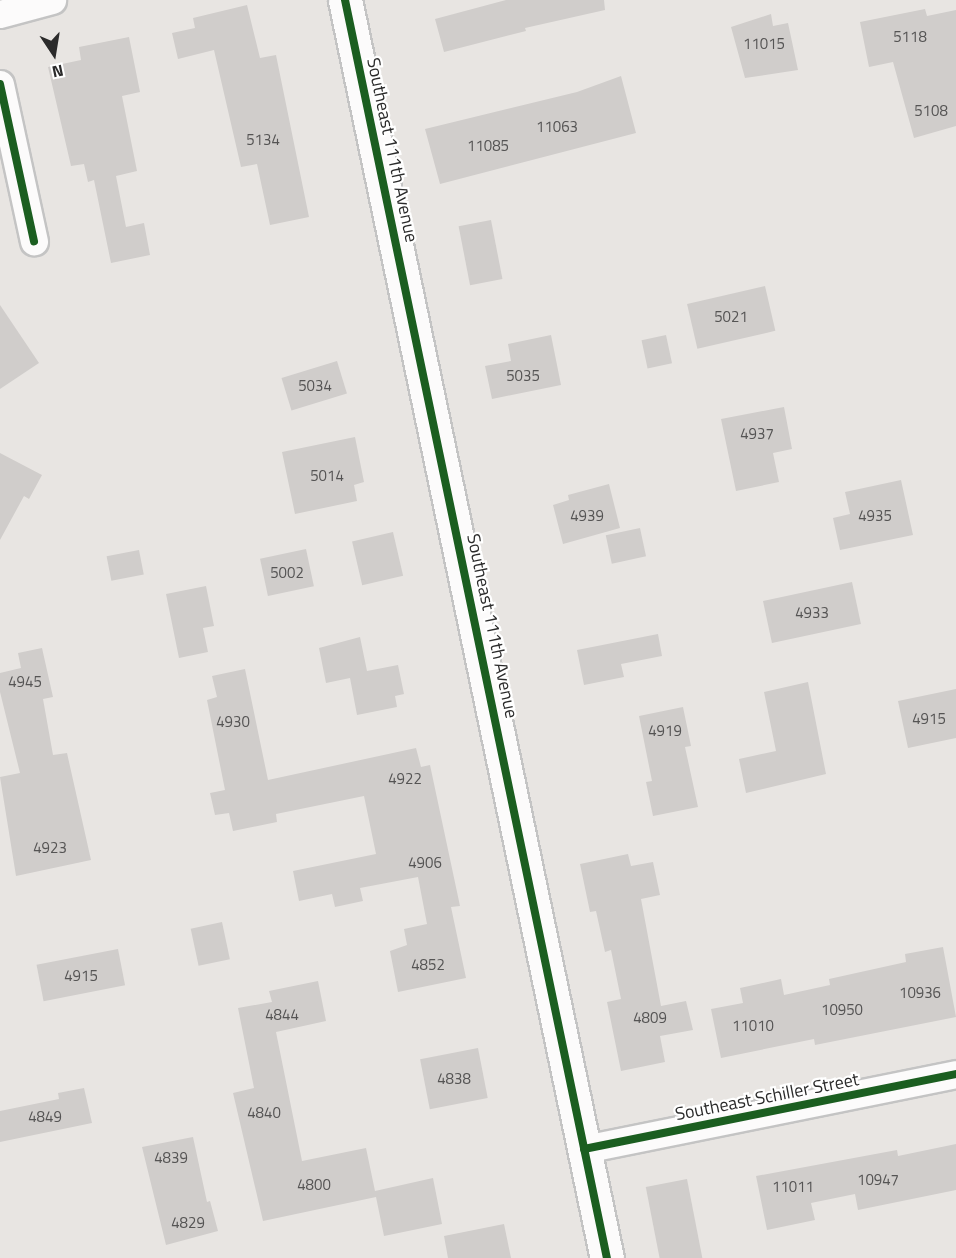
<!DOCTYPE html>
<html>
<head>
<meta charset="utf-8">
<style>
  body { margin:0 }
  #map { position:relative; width:956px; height:1258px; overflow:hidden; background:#e8e5e2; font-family:"Titillium Web",sans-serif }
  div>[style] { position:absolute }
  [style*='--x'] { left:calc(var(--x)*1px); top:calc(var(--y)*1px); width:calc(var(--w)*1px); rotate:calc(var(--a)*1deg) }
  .building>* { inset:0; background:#d0cdcb; transform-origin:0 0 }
  .roads { filter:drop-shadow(2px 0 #c4c4c4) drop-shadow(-2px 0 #c4c4c4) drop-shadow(0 2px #c4c4c4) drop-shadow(0 -2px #c4c4c4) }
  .street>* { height:27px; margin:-13.5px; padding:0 13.5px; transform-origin:13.5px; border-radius:13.5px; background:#fcfbfb }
  .secondary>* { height:33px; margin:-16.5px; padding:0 16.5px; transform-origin:16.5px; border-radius:16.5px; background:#fcfbfb }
  .cycleway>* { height:8px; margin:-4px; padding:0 4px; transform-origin:4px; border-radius:4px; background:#1b5e20 }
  span { translate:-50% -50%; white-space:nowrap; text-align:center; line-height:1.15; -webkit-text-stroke:4.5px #fff; paint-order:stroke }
  .number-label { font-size:15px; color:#555454 }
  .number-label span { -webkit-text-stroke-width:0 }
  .street-label { font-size:18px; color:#2b2b2b }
  .north { position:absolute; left:24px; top:24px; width:60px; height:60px; -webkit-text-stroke:4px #fff; paint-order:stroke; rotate:168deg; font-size:16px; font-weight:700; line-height:24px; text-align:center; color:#2b2b2b }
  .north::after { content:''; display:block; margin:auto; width:21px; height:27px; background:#2b2b2b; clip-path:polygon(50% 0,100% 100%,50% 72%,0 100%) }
</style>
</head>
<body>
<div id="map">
  <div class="building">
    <div style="clip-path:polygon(506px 0,604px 0,605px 10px,525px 28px,526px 31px,444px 52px,435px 19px)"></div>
    <div style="clip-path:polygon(247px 5px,260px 58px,276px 55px,309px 217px,270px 225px,257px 164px,241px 167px,214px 50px,178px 59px,172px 33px,195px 28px,193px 18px)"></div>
    <div style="clip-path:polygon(925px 9px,927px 16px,956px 10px,956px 126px,914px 138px,893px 62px,869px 67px,860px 22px)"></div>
    <div style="clip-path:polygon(771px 14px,773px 26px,788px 23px,798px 70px,745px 78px,731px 27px)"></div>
    <div style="clip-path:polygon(129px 37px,140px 92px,122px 96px,137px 171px,116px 176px,126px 227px,144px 223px,150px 255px,111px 263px,94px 180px,88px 182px,84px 164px,71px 166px,48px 67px,81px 60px,79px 47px)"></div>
    <div style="clip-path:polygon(621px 76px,636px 133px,440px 184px,425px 129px,577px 92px)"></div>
    <div style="left:491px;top:220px;width:60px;height:33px;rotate:79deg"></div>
    <div style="left:765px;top:286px;width:46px;height:80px;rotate:77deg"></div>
    <div style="clip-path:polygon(0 305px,39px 363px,0 389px)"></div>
    <div style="clip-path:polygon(551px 335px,561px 385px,492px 399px,485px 366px,511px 361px,508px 344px)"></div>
    <div style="left:666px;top:335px;width:29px;height:25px;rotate:78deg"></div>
    <div style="left:337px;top:361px;width:34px;height:58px;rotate:73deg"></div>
    <div style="clip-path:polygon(784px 407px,792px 449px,773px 453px,779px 482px,736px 491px,721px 419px)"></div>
    <div style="clip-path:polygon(355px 437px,364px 482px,354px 485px,357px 501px,295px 514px,282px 452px)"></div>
    <div style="clip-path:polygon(0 453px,42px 475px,29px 499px,24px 496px,0 540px)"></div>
    <div style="clip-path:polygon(901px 480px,913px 535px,840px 550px,833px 518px,850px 514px,845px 492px)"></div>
    <div style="clip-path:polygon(609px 484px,620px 528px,563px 544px,553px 505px,569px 500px,568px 495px)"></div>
    <div style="left:640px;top:528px;width:29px;height:35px;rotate:78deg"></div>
    <div style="left:393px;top:532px;width:45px;height:42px;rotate:77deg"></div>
    <div style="left:306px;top:549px;width:38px;height:47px;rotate:78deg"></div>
    <div style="left:139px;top:550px;width:25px;height:33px;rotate:79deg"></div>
    <div style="left:852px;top:582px;width:43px;height:91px;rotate:78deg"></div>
    <div style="clip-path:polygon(206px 586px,214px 626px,203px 628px,208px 652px,179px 658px,166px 594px)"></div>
    <div style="clip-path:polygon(658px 634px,662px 656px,621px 664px,624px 677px,584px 685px,577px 650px)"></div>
    <div style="clip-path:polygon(360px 637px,367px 671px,398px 665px,404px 694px,395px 696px,397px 707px,357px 715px,350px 678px,326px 683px,319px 648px)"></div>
    <div style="clip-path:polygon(42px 648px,53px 697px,43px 699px,53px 755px,67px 753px,91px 860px,16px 876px,0 777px,20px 773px,0 692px,0 673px,21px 668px,18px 653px)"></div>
    <div style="clip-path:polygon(245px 669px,268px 780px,416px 748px,421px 767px,430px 765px,460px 906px,451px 907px,466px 978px,398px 992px,390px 951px,407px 945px,404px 929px,427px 924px,418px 877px,360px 888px,363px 901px,335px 907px,332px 894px,299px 901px,293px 871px,376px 854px,364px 796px,276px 814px,277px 822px,233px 831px,229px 813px,215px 815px,210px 793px,225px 790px,207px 700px,217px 697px,212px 676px)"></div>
    <div style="clip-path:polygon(808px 682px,826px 774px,746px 793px,739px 759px,776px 751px,764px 692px)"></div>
    <div style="clip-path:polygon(956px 689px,956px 738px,908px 748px,898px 701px)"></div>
    <div style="clip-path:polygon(683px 707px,691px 746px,685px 747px,698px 807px,653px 816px,646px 782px,652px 781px,639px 716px)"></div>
    <div style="clip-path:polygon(628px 854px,631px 866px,653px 862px,660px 895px,641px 899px,661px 1006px,686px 1001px,693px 1030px,660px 1036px,665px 1062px,621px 1071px,607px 1002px,621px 999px,611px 950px,605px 952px,596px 911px,590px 912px,580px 864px)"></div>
    <div style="left:222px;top:922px;width:38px;height:32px;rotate:78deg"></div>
    <div style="clip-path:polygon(943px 947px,956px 1017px,815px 1045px,814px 1039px,721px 1058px,711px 1009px,743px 1003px,740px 988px,781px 979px,784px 995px,830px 985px,829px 979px,906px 962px,905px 954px)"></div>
    <div style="left:118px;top:949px;width:37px;height:83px;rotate:79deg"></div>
    <div style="clip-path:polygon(318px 981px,326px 1021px,276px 1032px,302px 1161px,366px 1148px,375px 1191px,433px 1178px,442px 1224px,384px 1236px,376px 1197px,263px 1221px,233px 1093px,254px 1088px,238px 1008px,272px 1002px,269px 991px)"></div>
    <div style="left:478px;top:1048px;width:51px;height:59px;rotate:79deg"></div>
    <div style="clip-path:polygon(84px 1088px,92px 1123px,0 1142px,0 1111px,59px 1099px,58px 1093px)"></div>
    <div style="clip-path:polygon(193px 1137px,207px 1202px,210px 1201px,218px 1231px,166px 1245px,142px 1147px)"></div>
    <div style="clip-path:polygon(956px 1144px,956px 1190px,858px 1210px,855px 1194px,811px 1203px,815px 1220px,767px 1230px,756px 1176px,897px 1150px,898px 1156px)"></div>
    <div style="left:687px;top:1179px;width:81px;height:42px;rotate:79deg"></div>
    <div style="clip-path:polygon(504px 1224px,511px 1258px,448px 1258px,444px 1236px)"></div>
  </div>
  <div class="roads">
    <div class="street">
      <div style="--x:0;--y:14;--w:54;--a:-15.1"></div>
      <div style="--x:0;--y:84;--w:161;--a:77.8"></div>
      <div style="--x:584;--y:1149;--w:379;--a:-11.4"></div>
    </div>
    <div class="secondary">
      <div style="--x:345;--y:0;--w:1285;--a:78.24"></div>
    </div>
  </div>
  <div class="cycleway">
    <div style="--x:345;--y:0;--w:1285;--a:78.24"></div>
    <div style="--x:0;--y:84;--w:161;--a:77.8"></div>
    <div style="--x:584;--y:1149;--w:379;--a:-11.4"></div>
  </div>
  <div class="number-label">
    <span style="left:910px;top:37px">5118</span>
    <span style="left:764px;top:44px">11015</span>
    <span style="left:931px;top:111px">5108</span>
    <span style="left:557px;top:127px">11063</span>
    <span style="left:263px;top:140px">5134</span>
    <span style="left:488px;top:146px">11085</span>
    <span style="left:731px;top:317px">5021</span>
    <span style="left:523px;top:376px">5035</span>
    <span style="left:315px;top:386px">5034</span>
    <span style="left:757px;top:434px">4937</span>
    <span style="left:327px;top:476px">5014</span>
    <span style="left:587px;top:516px">4939</span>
    <span style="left:875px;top:516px">4935</span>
    <span style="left:287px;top:573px">5002</span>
    <span style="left:812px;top:613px">4933</span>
    <span style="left:25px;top:682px">4945</span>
    <span style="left:929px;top:719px">4915</span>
    <span style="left:233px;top:722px">4930</span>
    <span style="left:665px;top:731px">4919</span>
    <span style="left:405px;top:779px">4922</span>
    <span style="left:50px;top:848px">4923</span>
    <span style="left:425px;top:863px">4906</span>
    <span style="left:428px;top:965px">4852</span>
    <span style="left:81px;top:976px">4915</span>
    <span style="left:920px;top:993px">10936</span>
    <span style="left:842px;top:1010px">10950</span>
    <span style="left:282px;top:1015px">4844</span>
    <span style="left:650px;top:1018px">4809</span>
    <span style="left:753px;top:1026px">11010</span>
    <span style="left:454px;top:1079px">4838</span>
    <span style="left:264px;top:1113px">4840</span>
    <span style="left:45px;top:1117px">4849</span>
    <span style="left:171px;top:1158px">4839</span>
    <span style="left:878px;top:1180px">10947</span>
    <span style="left:314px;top:1185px">4800</span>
    <span style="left:793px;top:1187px">11011</span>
    <span style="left:188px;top:1223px">4829</span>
  </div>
  <div class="street-label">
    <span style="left:392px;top:150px;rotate:78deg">Southeast 111th Avenue</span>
    <span style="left:492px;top:626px;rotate:78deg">Southeast 111th Avenue</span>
    <span style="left:767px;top:1097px;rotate:-11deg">Southeast Schiller Street</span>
  </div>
  <div class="north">N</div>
</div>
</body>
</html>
